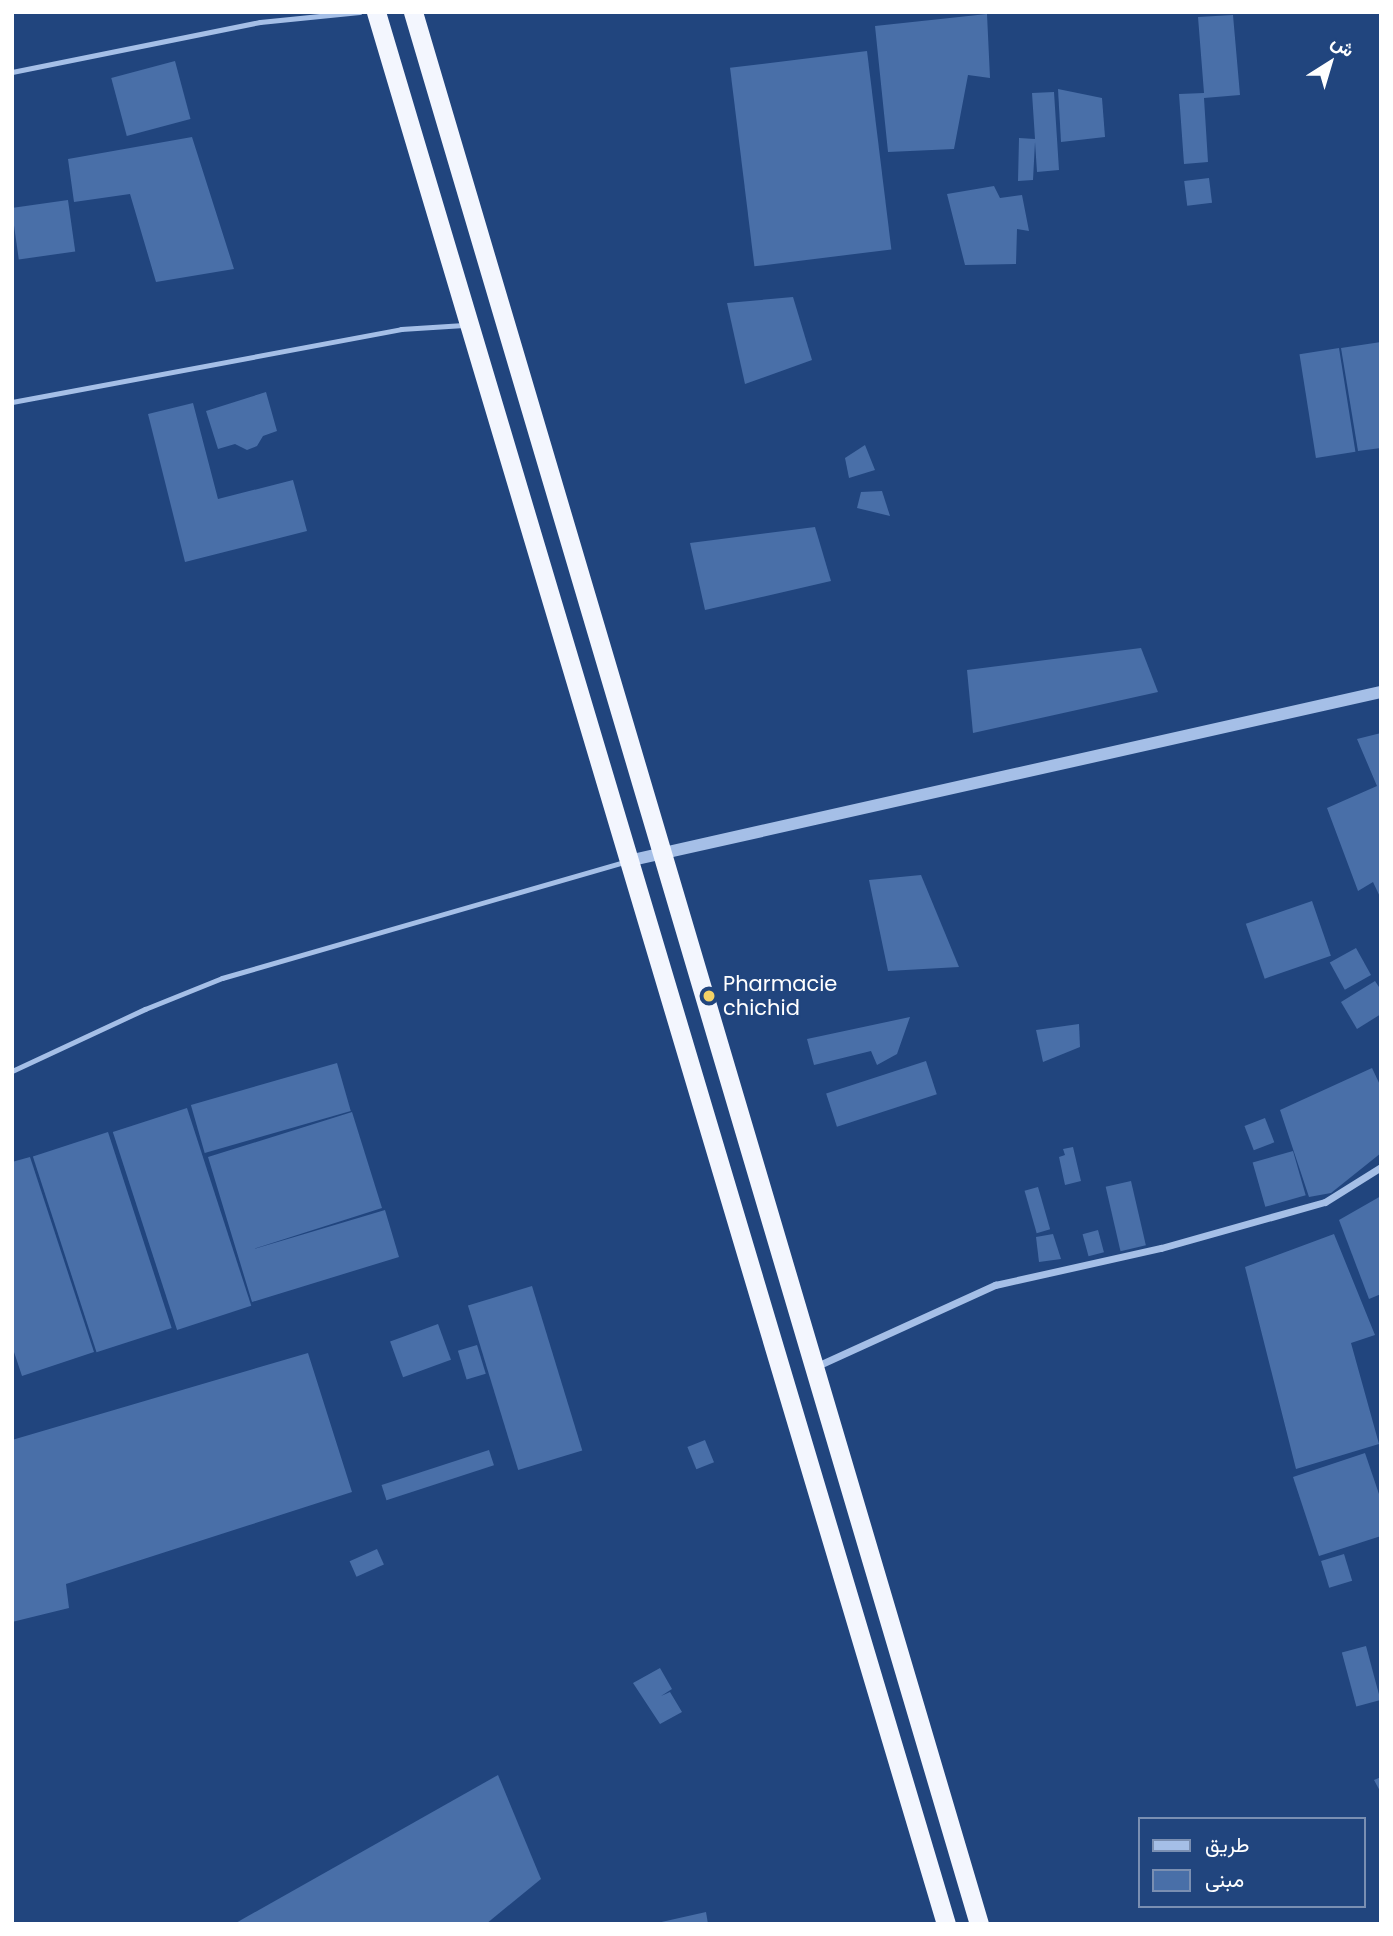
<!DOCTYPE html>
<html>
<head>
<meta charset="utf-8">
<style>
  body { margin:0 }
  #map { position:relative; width:1393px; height:1936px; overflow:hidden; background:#21457e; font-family:Poppins,Vazirmatn,sans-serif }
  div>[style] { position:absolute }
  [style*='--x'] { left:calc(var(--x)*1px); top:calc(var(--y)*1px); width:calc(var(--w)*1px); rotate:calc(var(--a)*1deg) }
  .building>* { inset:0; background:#496fa8; transform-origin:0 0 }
  .service>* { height:5px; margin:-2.5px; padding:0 2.5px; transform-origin:2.5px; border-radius:2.5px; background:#a5bfe7 }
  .minor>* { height:7px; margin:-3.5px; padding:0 3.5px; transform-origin:3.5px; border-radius:3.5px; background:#a5bfe7 }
  .tertiary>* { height:12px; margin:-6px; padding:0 6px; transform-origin:6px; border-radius:6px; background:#a5bfe7 }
  .trunk>* { height:19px; margin:-9.5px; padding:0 9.5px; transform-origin:9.5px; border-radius:9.5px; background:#f3f6fe }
  .dots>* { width:19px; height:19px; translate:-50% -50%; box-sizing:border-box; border:4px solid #21457e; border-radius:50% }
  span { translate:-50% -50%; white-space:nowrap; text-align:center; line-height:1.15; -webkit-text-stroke:5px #21457e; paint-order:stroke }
  .poi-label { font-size:21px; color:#fff }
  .left { translate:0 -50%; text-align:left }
  .frame { position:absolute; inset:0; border:14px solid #fff; pointer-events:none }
  .legend { position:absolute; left:1138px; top:1817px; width:228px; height:91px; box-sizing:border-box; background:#21457e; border:2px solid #7a8fb2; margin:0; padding:9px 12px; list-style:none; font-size:21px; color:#fff }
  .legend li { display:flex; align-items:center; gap:14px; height:35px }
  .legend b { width:35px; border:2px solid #7a8fb2 }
  .north { position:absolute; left:1295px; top:28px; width:70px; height:70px; -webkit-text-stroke:5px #21457e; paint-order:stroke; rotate:37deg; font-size:19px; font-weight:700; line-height:28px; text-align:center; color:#fff }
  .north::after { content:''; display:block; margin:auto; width:24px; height:32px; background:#fff; clip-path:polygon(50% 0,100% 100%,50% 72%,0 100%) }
</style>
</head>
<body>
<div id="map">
  <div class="building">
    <div style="clip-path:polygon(987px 14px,990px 78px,968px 75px,954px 149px,888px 152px,875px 26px)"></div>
    <div style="clip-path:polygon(1233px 15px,1240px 95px,1204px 98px,1208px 162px,1184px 164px,1179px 94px,1204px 93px,1198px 17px)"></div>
    <div style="left:867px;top:51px;width:200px;height:138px;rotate:83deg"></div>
    <div style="left:175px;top:61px;width:60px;height:66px;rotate:75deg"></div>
    <div style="clip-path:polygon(1058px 89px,1102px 98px,1105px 137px,1061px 142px)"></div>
    <div style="clip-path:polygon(1054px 92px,1059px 170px,1037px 172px,1035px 142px,1033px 180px,1018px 181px,1019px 138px,1035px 139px,1032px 93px)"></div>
    <div style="clip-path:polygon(192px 137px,234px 269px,156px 282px,130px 194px,74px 202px,68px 159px)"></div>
    <div style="left:1209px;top:178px;width:25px;height:25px;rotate:83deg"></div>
    <div style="clip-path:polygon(994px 186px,1000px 198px,1022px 195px,1029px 231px,1017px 229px,1016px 264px,965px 265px,947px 194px)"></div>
    <div style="left:68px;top:200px;width:52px;height:57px;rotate:82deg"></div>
    <div style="clip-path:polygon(793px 297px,812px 360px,745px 384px,727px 303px)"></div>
    <div style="clip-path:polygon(1381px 342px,1381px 448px,1358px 451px,1341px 348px)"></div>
    <div style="left:1339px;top:348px;width:105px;height:40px;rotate:81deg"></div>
    <div style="clip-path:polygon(266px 392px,277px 431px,263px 436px,257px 446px,247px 450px,235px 444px,218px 449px,206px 411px)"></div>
    <div style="clip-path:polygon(193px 403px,218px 499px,293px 480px,307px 531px,185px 562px,148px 414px)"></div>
    <div style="clip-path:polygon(865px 445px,875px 470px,849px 478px,845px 458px)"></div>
    <div style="clip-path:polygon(882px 491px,890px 516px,857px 508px,861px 492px)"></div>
    <div style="clip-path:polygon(815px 527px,831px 581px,705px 610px,690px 543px)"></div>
    <div style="clip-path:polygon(1141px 648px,1158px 692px,973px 733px,967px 670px)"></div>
    <div style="clip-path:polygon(1381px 733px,1381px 899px,1373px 882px,1358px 891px,1327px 808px,1377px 786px,1357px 739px)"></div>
    <div style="clip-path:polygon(921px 875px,959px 967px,888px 971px,869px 880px)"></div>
    <div style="left:1312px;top:901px;width:58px;height:70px;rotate:71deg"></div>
    <div style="left:1356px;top:948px;width:31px;height:30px;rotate:61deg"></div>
    <div style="clip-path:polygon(1375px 981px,1381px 990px,1381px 1014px,1357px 1029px,1341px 1002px)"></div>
    <div style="clip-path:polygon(910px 1017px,897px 1054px,877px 1065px,871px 1051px,814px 1065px,807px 1039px)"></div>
    <div style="clip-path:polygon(1079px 1024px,1080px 1047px,1043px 1062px,1036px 1030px)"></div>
    <div style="left:926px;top:1061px;width:35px;height:105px;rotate:72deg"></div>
    <div style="left:337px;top:1063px;width:50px;height:152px;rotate:74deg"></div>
    <div style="clip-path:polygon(1372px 1068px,1381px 1087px,1381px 1153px,1331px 1193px,1309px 1197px,1280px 1110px)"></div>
    <div style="left:187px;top:1108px;width:208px;height:78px;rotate:72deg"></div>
    <div style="clip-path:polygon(352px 1112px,382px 1208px,247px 1251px,385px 1210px,399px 1257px,252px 1302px,208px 1157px)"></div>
    <div style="left:1265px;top:1118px;width:26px;height:22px;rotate:69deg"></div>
    <div style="left:108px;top:1132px;width:206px;height:79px;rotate:72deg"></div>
    <div style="clip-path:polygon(1073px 1147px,1081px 1181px,1065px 1185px,1059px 1157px,1065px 1155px,1063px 1149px)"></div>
    <div style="left:1293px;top:1151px;width:46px;height:42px;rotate:74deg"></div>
    <div style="clip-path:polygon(30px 1157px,94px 1352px,22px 1376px,12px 1346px,12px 1162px)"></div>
    <div style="left:1131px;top:1181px;width:66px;height:26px;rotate:77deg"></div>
    <div style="left:1038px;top:1187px;width:44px;height:14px;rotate:74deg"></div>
    <div style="clip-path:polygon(1381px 1196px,1381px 1294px,1369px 1299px,1339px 1220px)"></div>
    <div style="left:1098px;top:1230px;width:23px;height:16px;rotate:75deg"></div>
    <div style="clip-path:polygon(1053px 1234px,1061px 1259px,1039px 1262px,1036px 1237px)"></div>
    <div style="clip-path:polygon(1334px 1234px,1375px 1335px,1351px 1343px,1379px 1444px,1296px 1469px,1245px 1267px)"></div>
    <div style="left:532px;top:1286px;width:172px;height:67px;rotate:73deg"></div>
    <div style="left:438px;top:1324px;width:38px;height:51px;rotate:70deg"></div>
    <div style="left:477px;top:1345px;width:30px;height:20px;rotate:73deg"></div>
    <div style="clip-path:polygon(308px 1353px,352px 1492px,66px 1584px,69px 1608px,12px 1622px,12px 1440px)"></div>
    <div style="left:705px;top:1440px;width:24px;height:19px;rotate:68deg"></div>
    <div style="left:489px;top:1450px;width:16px;height:113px;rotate:72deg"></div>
    <div style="clip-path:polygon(1365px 1453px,1381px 1500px,1381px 1536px,1319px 1556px,1293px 1477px)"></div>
    <div style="left:377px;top:1549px;width:17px;height:30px;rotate:66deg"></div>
    <div style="left:1344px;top:1554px;width:28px;height:24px;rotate:73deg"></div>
    <div style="left:1366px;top:1646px;width:56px;height:25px;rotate:75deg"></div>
    <div style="clip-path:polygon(660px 1668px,672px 1689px,661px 1696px,670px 1692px,682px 1712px,660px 1724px,633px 1683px)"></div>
    <div style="clip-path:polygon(498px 1775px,541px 1879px,486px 1924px,234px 1924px)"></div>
    <div style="clip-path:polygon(1381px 1777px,1381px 1793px,1374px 1780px)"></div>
    <div style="clip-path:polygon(706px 1912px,708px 1924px,657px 1924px,657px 1923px)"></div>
  </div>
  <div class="service">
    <div style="--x:12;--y:72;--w:253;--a:-11.4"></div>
    <div style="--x:260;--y:22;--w:100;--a:-5.8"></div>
    <div style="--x:12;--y:402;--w:396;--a:-10.6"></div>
    <div style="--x:401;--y:329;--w:63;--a:-3.6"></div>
    <div style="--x:12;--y:1071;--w:147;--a:-25"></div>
    <div style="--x:145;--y:1009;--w:83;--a:-21.9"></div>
    <div style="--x:222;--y:978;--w:418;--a:-16.1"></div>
  </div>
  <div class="minor">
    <div style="--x:817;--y:1366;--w:196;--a:-24.5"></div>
    <div style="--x:995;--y:1285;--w:170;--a:-12.6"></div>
    <div style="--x:1161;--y:1248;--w:170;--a:-15.7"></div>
    <div style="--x:1325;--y:1202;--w:66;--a:-32"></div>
  </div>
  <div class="tertiary">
    <div style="--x:628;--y:861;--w:772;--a:-12.65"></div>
  </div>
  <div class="trunk">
    <div style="--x:376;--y:12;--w:1995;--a:73.4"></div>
    <div style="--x:413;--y:12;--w:1994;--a:73.51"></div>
  </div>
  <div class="dots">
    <div style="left:709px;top:996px;background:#f4d266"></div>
  </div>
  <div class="poi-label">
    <span class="left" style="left:723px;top:996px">Pharmacie<br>chichid</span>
  </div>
  <div class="frame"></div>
  <ul class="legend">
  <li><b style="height:9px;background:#a5bfe7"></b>طريق</li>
  <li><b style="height:19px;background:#496fa8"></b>مبنى</li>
  </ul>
  <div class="north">ش</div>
</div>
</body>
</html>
